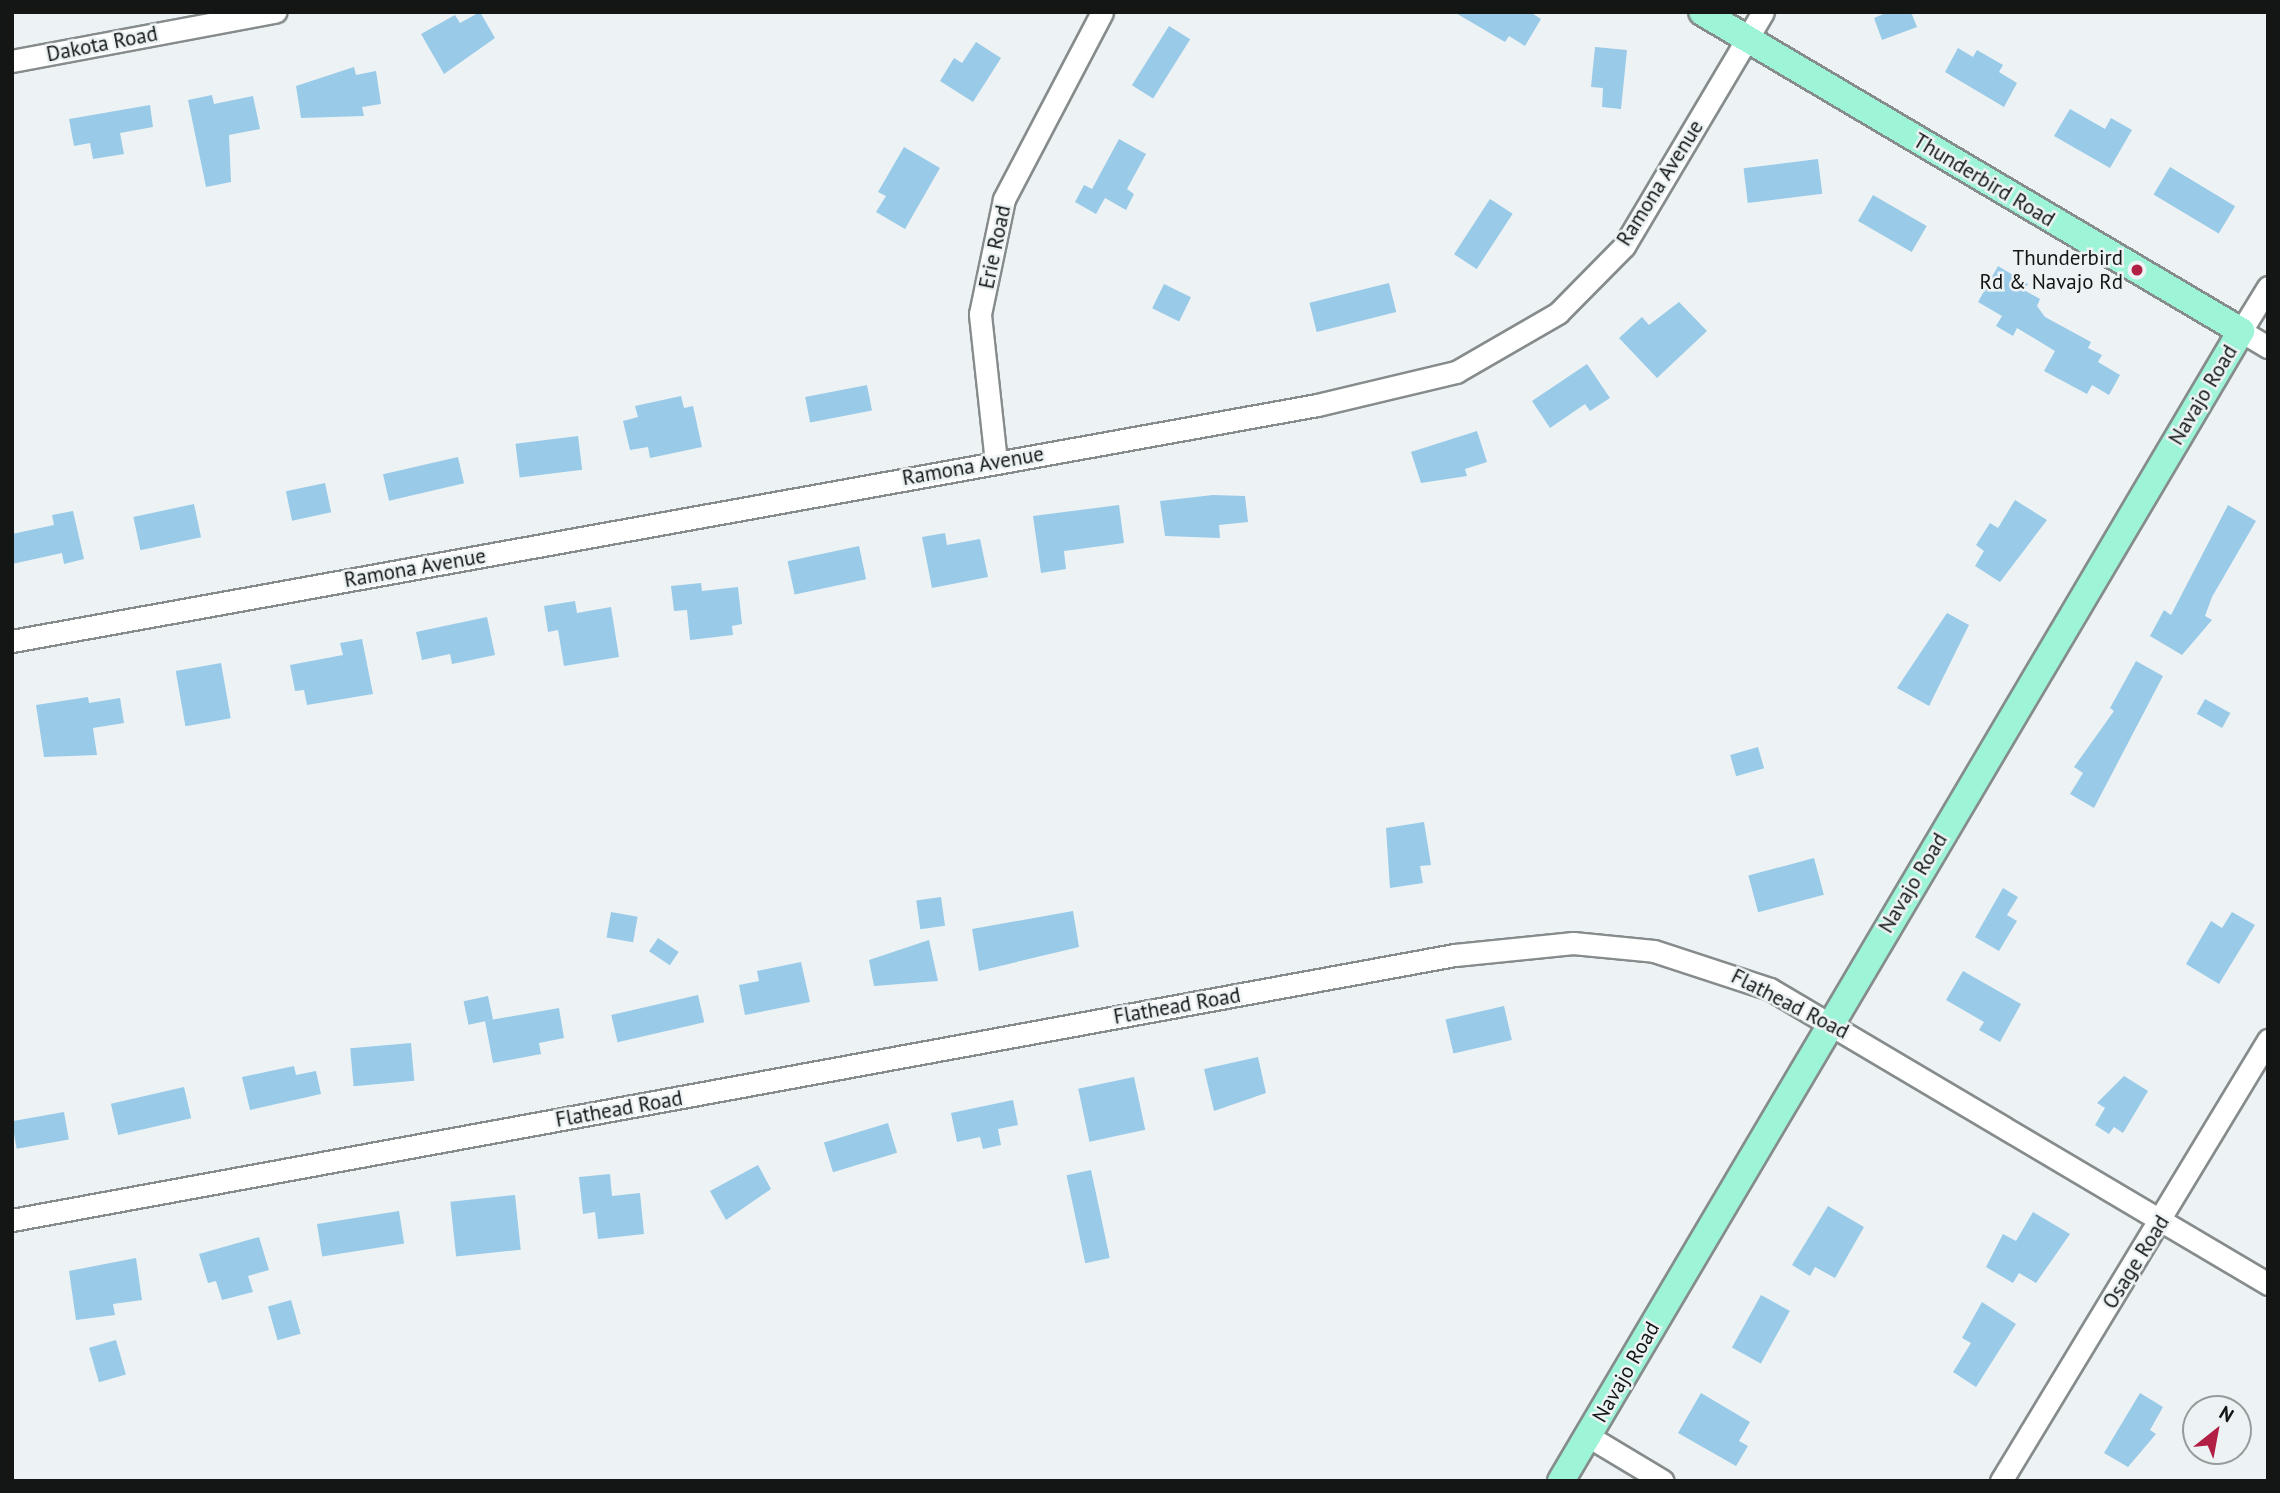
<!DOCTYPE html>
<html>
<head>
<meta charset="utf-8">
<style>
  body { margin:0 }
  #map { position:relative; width:2280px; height:1493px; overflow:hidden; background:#edf3f4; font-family:"PT Sans",sans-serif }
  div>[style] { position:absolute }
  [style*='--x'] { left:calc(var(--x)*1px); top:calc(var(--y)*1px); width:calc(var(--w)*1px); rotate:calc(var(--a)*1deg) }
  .building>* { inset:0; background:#99cae8; transform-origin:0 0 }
  .roads { filter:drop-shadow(2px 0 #868c8c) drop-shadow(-2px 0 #868c8c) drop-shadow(0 2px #868c8c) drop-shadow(0 -2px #868c8c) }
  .minor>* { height:21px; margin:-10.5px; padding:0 10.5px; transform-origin:10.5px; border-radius:10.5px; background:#fff }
  .major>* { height:26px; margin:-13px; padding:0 13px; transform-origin:13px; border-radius:13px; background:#9df4d7 }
  .dots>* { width:19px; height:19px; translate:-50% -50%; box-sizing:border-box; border:4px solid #edf3f4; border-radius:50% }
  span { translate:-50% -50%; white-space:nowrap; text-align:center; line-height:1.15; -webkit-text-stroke:5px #edf3f4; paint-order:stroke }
  .street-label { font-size:21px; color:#141616 }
  .poi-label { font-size:21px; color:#141616 }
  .right { translate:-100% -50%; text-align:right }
  .frame { position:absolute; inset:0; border:14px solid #141616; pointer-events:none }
  .north { position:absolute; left:2182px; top:1395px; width:70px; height:70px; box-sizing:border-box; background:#edf3f4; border:2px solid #969b9b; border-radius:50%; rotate:31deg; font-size:19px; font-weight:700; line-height:28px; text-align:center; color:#141616 }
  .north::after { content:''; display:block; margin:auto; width:24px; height:32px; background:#b21f44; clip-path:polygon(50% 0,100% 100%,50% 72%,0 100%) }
</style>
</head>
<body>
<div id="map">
  <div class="building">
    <div style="clip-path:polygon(480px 12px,495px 38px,444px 74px,421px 34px,455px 15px,460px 23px)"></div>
    <div style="clip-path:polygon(1454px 12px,1530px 12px,1541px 19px,1525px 46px,1509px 36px,1505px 42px)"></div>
    <div style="clip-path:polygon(1888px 12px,1911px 12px,1917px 27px,1882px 40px,1874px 18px)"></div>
    <div style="left:1169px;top:26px;width:25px;height:70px;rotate:32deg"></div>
    <div style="clip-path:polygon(976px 42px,1001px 58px,973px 102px,940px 81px,954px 58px,962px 63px)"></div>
    <div style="clip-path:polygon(1595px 47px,1627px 50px,1621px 109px,1602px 107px,1603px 88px,1591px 87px)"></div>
    <div style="clip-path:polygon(1958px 48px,1973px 57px,1977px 50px,2003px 65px,1999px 72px,2017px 83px,2004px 107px,1945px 72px)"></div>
    <div style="clip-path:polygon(354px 67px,356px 75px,376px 71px,381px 104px,362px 107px,364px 116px,301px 118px,296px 86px)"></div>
    <div style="clip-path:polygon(212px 95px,214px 104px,253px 96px,260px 129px,229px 135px,231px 182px,206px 187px,188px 100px)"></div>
    <div style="clip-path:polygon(150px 105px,153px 127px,120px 133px,124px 154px,93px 159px,90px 143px,74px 146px,69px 119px)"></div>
    <div style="clip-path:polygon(2070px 109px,2105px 129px,2111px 118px,2132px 130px,2110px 168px,2054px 136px)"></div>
    <div style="clip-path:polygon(1119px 139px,1146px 154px,1127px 189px,1134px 194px,1126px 210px,1105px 198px,1096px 214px,1075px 202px,1084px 185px,1092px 189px)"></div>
    <div style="clip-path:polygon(904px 147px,940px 168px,905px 229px,876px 212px,886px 196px,878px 192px)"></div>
    <div style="left:1818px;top:159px;width:35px;height:75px;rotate:83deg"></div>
    <div style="left:2170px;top:167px;width:76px;height:32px;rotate:31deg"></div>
    <div style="left:1873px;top:195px;width:62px;height:30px;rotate:30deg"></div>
    <div style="left:1490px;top:199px;width:27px;height:66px;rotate:33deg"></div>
    <div style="clip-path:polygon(1998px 266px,2028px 284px,2024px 290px,2040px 299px,2037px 306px,2045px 317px,2091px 342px,2088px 348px,2102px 355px,2098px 362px,2120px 375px,2109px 395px,2092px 385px,2087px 394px,2044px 371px,2055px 351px,2017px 328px,2013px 336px,1996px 326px,2002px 316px,1978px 302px)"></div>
    <div style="left:1389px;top:283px;width:30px;height:82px;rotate:76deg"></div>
    <div style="left:1164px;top:284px;width:30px;height:27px;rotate:26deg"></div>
    <div style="clip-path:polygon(1679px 302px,1707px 331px,1657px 378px,1619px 338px,1642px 317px,1649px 325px)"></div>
    <div style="clip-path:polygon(1587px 364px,1610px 398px,1590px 411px,1585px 404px,1550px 428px,1532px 401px)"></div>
    <div style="left:867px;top:385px;width:26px;height:63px;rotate:79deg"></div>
    <div style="clip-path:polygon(681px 396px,684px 408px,693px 406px,702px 447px,650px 458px,648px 447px,630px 450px,623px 421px,638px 417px,635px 406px)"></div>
    <div style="clip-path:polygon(1477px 431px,1487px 462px,1465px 469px,1467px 476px,1421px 483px,1411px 452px)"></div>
    <div style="left:578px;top:436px;width:34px;height:63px;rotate:83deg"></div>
    <div style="left:458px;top:457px;width:27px;height:77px;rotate:77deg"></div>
    <div style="left:325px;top:483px;width:30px;height:40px;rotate:78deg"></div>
    <div style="clip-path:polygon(1213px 495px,1245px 496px,1248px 522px,1219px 525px,1220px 538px,1165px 536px,1160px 501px)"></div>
    <div style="clip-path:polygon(2015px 500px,2047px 520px,2000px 582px,1975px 566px,1984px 551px,1976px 545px,1990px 523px,1998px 528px)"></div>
    <div style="left:194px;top:504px;width:34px;height:62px;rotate:78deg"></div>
    <div style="clip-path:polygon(1119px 505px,1124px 543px,1064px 551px,1066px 569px,1041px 573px,1033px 516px)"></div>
    <div style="clip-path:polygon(2228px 505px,2256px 521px,2212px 597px,2205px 616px,2212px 620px,2182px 655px,2150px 636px,2164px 610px,2171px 615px)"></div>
    <div style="clip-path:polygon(73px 511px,84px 559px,64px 564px,62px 553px,12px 564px,12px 534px,54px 525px,52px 515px)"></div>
    <div style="clip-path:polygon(945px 533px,947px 545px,980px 539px,988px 577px,932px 588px,922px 537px)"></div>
    <div style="left:859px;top:546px;width:34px;height:73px;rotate:78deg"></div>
    <div style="clip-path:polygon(701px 583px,702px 591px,738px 587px,742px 624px,732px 626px,733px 635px,690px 640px,687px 610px,674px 611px,671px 586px)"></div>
    <div style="clip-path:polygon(575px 601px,577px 613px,611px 607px,619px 657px,564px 666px,558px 630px,548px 632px,544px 606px)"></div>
    <div style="clip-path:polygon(1947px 613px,1969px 625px,1929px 706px,1897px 688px)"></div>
    <div style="clip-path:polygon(487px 617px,495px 655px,452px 664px,450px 654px,422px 660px,416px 632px)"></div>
    <div style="clip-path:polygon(362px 639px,373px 694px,307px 705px,304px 690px,295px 691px,290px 665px,343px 655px,340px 643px)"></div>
    <div style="clip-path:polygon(2136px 661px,2163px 676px,2094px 808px,2070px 794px,2083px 773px,2074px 767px,2114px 711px,2110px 708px)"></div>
    <div style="left:221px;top:663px;width:56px;height:46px;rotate:80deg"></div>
    <div style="clip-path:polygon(88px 697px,89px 703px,120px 698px,124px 723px,93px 728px,97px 755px,44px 757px,36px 705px)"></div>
    <div style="left:2205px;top:699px;width:29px;height:17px;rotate:29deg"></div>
    <div style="left:1758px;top:747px;width:22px;height:29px;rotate:74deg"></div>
    <div style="clip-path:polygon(1424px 822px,1431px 865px,1420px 866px,1423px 883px,1390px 888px,1386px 828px)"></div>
    <div style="left:1814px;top:858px;width:38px;height:68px;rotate:75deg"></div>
    <div style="clip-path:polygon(2003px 888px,2018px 897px,2007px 915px,2017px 921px,1999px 951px,1975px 937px)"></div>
    <div style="left:941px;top:897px;width:29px;height:25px;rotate:82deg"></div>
    <div style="clip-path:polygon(1073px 911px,1079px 947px,979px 971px,972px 929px)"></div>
    <div style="left:611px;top:912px;width:27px;height:26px;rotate:10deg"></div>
    <div style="clip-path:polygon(2232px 912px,2255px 925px,2219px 984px,2186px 964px,2211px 921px,2222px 928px)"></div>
    <div style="left:658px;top:938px;width:25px;height:16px;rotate:34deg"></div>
    <div style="clip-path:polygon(929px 940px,938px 981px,874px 986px,869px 960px)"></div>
    <div style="clip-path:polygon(801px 962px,810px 1002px,745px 1015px,739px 985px,759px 981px,757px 971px)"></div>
    <div style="clip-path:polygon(1963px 971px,2021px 1004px,2000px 1042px,1979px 1030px,1984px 1022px,1946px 1000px)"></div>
    <div style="left:698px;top:995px;width:28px;height:89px;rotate:77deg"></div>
    <div style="left:488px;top:996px;width:24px;height:25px;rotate:78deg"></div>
    <div style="left:1504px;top:1006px;width:35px;height:60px;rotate:77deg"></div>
    <div style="clip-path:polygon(559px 1008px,564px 1038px,539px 1043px,541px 1054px,493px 1063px,485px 1021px)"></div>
    <div style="left:411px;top:1043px;width:38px;height:61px;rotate:85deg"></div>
    <div style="clip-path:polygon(1258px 1057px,1266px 1093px,1214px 1111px,1204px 1069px)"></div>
    <div style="clip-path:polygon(294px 1066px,296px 1075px,316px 1071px,321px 1094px,250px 1110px,242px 1077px)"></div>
    <div style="clip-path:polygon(2124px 1076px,2148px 1091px,2123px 1133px,2114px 1127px,2109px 1134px,2095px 1125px,2105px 1108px,2097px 1103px)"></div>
    <div style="left:1134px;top:1077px;width:54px;height:57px;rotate:78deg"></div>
    <div style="left:184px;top:1087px;width:32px;height:75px;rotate:77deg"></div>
    <div style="clip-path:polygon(1013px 1100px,1018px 1125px,998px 1129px,1001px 1145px,983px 1149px,980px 1137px,957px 1142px,951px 1113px)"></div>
    <div style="left:64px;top:1112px;width:28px;height:53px;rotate:80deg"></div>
    <div style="left:888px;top:1123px;width:31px;height:67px;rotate:73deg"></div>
    <div style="clip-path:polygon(758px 1165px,771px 1189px,726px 1220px,710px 1191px)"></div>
    <div style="left:1091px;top:1170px;width:90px;height:25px;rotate:78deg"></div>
    <div style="clip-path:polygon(610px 1174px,612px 1196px,640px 1193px,644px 1234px,598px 1239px,595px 1212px,583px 1214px,579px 1177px)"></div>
    <div style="left:515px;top:1195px;width:55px;height:65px;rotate:84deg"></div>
    <div style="clip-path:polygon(1828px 1206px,1864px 1227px,1835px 1278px,1815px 1267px,1810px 1276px,1792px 1265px)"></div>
    <div style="left:399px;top:1211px;width:33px;height:83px;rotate:81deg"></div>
    <div style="clip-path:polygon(2033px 1212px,2070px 1234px,2036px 1283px,2019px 1273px,2013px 1283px,1986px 1267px,2003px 1234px,2016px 1241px)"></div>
    <div style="clip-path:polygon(259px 1237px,269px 1270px,248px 1276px,253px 1292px,222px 1300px,216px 1281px,208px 1283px,199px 1254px)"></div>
    <div style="clip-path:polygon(136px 1258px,142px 1300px,113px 1304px,115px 1315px,76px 1320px,69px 1271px)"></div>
    <div style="left:1761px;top:1295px;width:33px;height:60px;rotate:29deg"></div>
    <div style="left:291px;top:1300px;width:35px;height:24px;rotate:74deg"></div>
    <div style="clip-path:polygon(1982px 1302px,2016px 1324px,1976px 1387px,1953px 1372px,1971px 1343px,1962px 1338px)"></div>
    <div style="left:116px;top:1340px;width:36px;height:28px;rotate:74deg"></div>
    <div style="clip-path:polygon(1701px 1393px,1750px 1422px,1739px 1441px,1748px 1446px,1736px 1466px,1678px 1433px)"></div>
    <div style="clip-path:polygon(2140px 1393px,2163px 1407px,2150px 1430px,2156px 1434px,2128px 1467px,2104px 1453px)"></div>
  </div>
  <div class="roads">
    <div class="minor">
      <div style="--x:12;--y:61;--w:268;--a:-10.6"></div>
      <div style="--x:2268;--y:287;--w:52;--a:121.5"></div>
      <div style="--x:2241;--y:331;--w:31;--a:31"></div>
      <div style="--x:996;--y:462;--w:149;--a:-96.2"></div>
      <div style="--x:980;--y:314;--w:117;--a:-78.2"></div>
      <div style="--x:1004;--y:199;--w:211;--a:-62.3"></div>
      <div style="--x:12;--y:641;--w:1326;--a:-10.25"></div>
      <div style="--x:1317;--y:405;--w:143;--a:-13.4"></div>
      <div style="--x:1456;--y:372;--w:118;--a:-30"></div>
      <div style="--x:1558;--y:313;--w:94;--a:-45.4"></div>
      <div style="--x:1624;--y:246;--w:272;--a:-59.3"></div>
      <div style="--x:12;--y:1220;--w:1467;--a:-10.41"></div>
      <div style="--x:1455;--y:955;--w:119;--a:-5.8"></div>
      <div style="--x:1573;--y:943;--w:81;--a:5.6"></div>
      <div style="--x:1654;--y:951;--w:122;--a:18.1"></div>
      <div style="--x:1770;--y:989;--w:579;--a:30.64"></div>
      <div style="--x:1588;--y:1436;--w:87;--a:31"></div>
      <div style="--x:2001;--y:1481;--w:516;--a:-58.81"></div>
    </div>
    <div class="major">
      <div style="--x:1561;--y:1481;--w:1336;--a:-59.4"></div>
      <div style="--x:2241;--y:331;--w:626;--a:-149.38"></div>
    </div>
  </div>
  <div class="dots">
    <div style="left:2137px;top:270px;background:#b21f44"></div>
  </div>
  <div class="street-label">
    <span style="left:102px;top:44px;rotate:-11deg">Dakota Road</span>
    <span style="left:1984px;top:180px;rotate:31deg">Thunderbird Road</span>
    <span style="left:1660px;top:183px;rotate:-58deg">Ramona Avenue</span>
    <span style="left:995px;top:247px;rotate:-78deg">Erie Road</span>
    <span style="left:2203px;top:395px;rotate:-59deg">Navajo Road</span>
    <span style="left:973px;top:466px;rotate:-10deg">Ramona Avenue</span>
    <span style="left:415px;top:568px;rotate:-10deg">Ramona Avenue</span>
    <span style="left:1913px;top:883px;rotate:-59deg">Navajo Road</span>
    <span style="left:1790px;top:1004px;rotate:27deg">Flathead Road</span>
    <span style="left:1177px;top:1006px;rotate:-10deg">Flathead Road</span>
    <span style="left:619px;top:1109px;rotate:-10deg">Flathead Road</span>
    <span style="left:2136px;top:1262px;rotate:-58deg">Osage Road</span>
    <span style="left:1626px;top:1372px;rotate:-60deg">Navajo Road</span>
  </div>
  <div class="poi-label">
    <span class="right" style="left:2123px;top:270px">Thunderbird<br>Rd &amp; Navajo Rd</span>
  </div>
  <div class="frame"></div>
  <div class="north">N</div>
</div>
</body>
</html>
